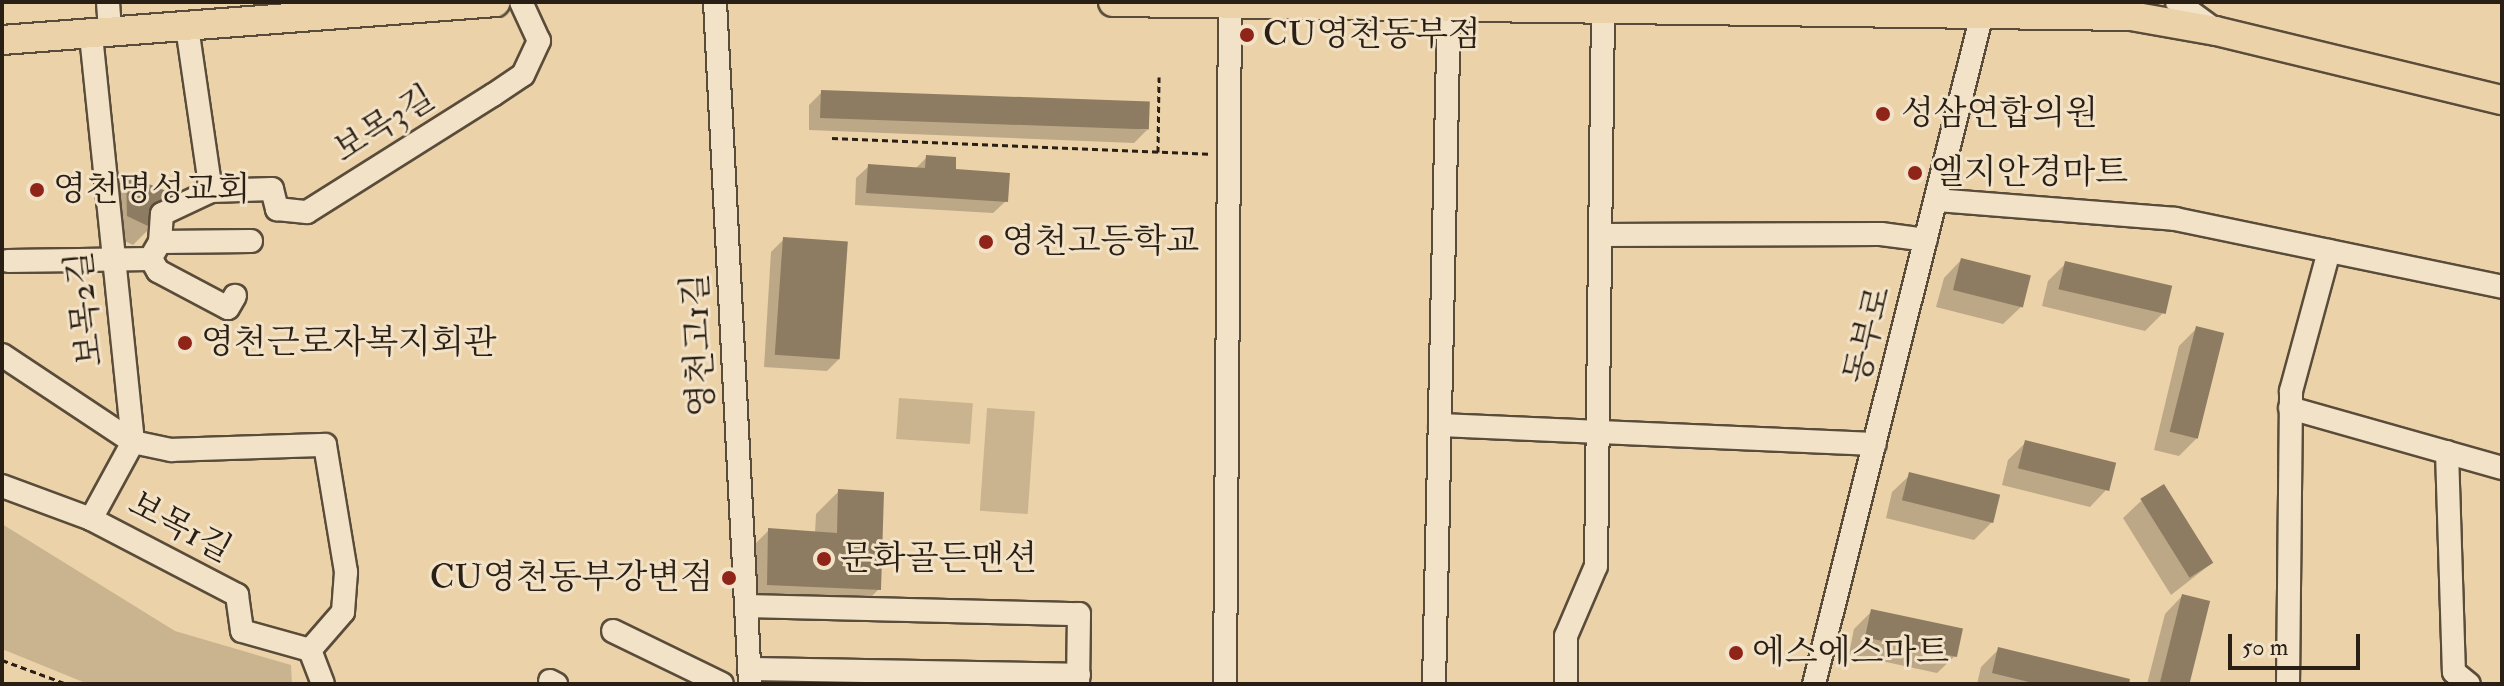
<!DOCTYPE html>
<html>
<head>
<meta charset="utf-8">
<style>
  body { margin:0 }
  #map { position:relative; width:2504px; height:686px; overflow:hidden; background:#ebd2a9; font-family:"IM FELL Double Pica","Noto Serif KR",serif }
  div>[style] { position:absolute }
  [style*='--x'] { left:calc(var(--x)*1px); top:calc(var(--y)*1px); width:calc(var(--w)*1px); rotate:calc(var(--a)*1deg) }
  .green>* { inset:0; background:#cab490; transform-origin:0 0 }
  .shadow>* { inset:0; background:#0003 }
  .building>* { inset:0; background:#8e7c62; transform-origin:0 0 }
  .path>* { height:3px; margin-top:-1.5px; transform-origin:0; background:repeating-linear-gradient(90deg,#291f15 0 6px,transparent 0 10px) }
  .roads { filter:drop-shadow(2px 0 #5a4c3a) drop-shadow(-2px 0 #5a4c3a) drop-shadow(0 2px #5a4c3a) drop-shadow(0 -2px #5a4c3a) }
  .minor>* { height:22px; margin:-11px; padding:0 11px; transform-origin:11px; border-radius:11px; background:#f2e2c7 }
  .major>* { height:28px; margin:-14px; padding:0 14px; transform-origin:14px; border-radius:14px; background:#ebd2a9 }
  .dots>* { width:22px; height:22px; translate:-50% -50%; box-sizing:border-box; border:4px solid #f2e2c7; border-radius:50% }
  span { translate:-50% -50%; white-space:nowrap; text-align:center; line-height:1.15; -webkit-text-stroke:6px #f2e2c7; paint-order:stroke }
  .poi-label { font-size:34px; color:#291f15 }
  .left { translate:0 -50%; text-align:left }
  .right { translate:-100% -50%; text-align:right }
  .street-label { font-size:34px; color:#291f15 }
  .frame { position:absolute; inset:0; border:4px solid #291f15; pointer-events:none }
  .scale { position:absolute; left:2228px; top:634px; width:132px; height:36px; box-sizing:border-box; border:4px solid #291f15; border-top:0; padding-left:10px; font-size:24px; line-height:28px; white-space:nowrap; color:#291f15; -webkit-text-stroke:6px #f2e2c7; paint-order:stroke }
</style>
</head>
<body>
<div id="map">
  <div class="green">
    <div style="left:899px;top:398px;width:74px;height:41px;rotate:4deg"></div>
    <div style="left:987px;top:408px;width:48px;height:103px;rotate:4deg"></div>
    <div style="clip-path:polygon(2px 524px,175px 631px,291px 665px,292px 684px,88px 684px,2px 649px)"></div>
  </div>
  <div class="shadow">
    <div style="clip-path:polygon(822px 92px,1147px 130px,1134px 143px,809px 130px,809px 105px)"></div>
    <div style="clip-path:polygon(927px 157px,953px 171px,1006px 201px,993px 213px,855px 205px,856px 178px,869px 166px,915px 169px)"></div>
    <div style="clip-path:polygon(126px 177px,167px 193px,151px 227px,133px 245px,110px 234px,109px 194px)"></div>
    <div style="clip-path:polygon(784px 239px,839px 359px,827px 371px,764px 367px,771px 252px)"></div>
    <div style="clip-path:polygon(1961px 260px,2021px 307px,2003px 324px,1936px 307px,1944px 278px)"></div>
    <div style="clip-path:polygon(2066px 263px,2163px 313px,2145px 331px,2042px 306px,2048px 281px)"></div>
    <div style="clip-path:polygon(2196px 329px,2197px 438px,2179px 456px,2154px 450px,2179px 346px)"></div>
    <div style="clip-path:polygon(2026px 442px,2107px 489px,2090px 507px,2002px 485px,2008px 460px)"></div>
    <div style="clip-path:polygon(1910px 475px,1992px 522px,1974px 540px,1886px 518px,1892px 492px)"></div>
    <div style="clip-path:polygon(839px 491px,879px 589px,856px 612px,744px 607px,746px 553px,769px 530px,815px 533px,816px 514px)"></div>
    <div style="clip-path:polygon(2141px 501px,2212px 563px,2171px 595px,2123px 518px)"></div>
    <div style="clip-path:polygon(2182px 596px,2187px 684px,2147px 684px,2165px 614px)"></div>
    <div style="clip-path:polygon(1872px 611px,1955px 656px,1937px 673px,1849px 654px,1854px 629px)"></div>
    <div style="clip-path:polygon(1999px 649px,2127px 684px,1977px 684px,1981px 667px)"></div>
  </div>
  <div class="building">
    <div style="left:821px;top:90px;width:329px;height:28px;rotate:2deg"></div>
    <div style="clip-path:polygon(926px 155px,956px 157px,956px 169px,1010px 173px,1008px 202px,866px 193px,868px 164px,925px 168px)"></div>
    <div style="clip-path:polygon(126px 175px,169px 192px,152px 228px,127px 216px)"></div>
    <div style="left:783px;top:237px;width:65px;height:118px;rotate:4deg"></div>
    <div style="left:1961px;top:258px;width:72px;height:33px;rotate:14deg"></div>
    <div style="left:2065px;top:261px;width:110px;height:29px;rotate:13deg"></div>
    <div style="left:2196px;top:326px;width:29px;height:109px;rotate:14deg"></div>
    <div style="left:2025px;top:440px;width:94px;height:29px;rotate:14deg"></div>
    <div style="left:1909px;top:472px;width:94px;height:29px;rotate:14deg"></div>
    <div style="left:2164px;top:484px;width:93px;height:28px;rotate:58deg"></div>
    <div style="clip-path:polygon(838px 489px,884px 492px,881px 590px,767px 585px,768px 528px,837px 533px)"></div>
    <div style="left:2182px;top:594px;width:29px;height:93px;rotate:14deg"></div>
    <div style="left:1871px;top:609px;width:94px;height:29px;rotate:12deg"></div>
    <div style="clip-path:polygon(1998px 647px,2130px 679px,2129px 684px,2037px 684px,1992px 673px)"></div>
  </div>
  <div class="path">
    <div style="--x:832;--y:138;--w:377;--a:2.4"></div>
    <div style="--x:1158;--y:152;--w:75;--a:-89.2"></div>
    <div style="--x:2;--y:660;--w:69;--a:20.3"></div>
  </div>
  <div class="roads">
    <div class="minor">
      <div style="--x:108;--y:2;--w:31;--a:86"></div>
      <div style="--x:715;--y:2;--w:683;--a:87.06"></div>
      <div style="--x:2177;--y:2;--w:47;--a:36.4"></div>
      <div style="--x:187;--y:27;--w:166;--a:81.7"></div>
      <div style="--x:1936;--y:200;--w:240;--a:4.5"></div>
      <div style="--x:2175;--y:219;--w:334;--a:11.7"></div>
      <div style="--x:1601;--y:235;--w:280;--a:-0.2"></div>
      <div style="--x:1881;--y:234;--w:45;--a:7.6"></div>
      <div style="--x:160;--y:242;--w:28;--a:-86"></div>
      <div style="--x:162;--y:214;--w:54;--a:-25.1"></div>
      <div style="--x:211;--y:191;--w:61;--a:-1.9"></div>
      <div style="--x:272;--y:189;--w:21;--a:76"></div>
      <div style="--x:277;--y:209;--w:30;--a:6"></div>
      <div style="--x:307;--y:212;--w:220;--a:-32.2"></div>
      <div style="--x:493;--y:95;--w:36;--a:-34"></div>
      <div style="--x:523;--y:75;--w:38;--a:-65"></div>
      <div style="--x:539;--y:41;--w:43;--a:-114.8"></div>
      <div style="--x:153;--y:254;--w:14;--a:-60"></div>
      <div style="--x:160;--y:242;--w:91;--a:-0.6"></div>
      <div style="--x:8;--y:261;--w:143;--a:-0.8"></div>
      <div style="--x:151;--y:259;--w:14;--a:60"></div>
      <div style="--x:158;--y:271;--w:79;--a:27.9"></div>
      <div style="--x:228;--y:308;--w:14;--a:-60"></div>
      <div style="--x:2;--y:355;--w:157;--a:33.6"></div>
      <div style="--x:133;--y:442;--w:40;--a:12"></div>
      <div style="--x:172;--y:450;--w:153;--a:-1.9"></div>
      <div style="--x:325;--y:445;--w:129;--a:80.6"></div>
      <div style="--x:346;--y:572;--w:40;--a:94.3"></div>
      <div style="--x:343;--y:612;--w:50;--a:131"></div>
      <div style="--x:2290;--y:408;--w:220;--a:15.8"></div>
      <div style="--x:1440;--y:425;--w:435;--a:2.5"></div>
      <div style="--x:2447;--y:452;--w:220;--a:88.2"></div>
      <div style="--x:2454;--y:672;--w:19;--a:39"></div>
      <div style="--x:2;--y:486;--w:95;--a:20.3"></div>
      <div style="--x:91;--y:519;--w:165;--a:27.5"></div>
      <div style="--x:237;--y:595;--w:36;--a:82"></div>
      <div style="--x:242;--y:631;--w:71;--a:15.6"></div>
      <div style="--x:310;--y:650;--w:36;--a:69"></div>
      <div style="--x:91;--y:519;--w:88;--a:-61.4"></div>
      <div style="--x:133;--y:442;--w:410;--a:-95.9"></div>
      <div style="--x:747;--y:606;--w:332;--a:1.4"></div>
      <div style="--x:1079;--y:614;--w:70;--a:90.8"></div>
      <div style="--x:613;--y:631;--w:121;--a:25.9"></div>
      <div style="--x:749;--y:669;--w:330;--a:1"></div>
      <div style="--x:550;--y:681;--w:7;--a:27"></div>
      <div style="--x:1225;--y:684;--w:679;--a:-89.58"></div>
      <div style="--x:1434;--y:684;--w:674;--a:-88.73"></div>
      <div style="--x:1566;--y:684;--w:48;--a:-90"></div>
      <div style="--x:1566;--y:636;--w:76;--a:-66.8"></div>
      <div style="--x:1596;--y:566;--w:556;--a:-89.28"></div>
      <div style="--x:1814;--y:684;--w:703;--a:-75.92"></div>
      <div style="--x:2288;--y:684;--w:293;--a:-89.4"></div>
      <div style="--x:2291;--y:391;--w:145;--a:-74.8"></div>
    </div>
    <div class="major">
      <div style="--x:1113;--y:2;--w:1018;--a:0.79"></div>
      <div style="--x:2131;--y:16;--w:86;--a:10"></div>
      <div style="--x:2216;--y:31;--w:294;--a:13.6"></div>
      <div style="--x:2;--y:40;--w:495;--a:-4.4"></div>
    </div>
  </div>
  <div class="dots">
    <div style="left:1247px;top:35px;background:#8f2418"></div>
    <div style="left:1883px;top:114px;background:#8f2418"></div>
    <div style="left:1915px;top:173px;background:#8f2418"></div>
    <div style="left:37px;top:190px;background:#8f2418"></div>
    <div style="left:986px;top:242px;background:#8f2418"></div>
    <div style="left:185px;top:343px;background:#8f2418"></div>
    <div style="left:824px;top:559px;background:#8f2418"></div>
    <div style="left:729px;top:578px;background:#8f2418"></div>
    <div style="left:1736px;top:653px;background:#8f2418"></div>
  </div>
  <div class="poi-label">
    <span class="left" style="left:1263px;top:35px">CU영천동부점</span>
    <span class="left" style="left:1901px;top:114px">성삼연합의원</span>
    <span class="left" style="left:1931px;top:173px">엘지안경마트</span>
    <span class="left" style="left:53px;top:190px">영천명성교회</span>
    <span class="left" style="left:1002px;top:242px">영천고등학교</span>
    <span class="left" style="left:201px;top:343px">영천근로자복지회관</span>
    <span class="left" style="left:840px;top:559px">문화골든맨션</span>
    <span class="right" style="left:713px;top:578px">CU영천동부강변점</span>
    <span class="left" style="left:1752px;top:653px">에스에스마트</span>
  </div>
  <div class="street-label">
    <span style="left:384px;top:124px;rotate:-32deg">보목3길</span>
    <span style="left:85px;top:309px;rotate:-96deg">보목2길</span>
    <span style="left:1868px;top:335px;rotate:-76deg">동부로</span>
    <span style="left:699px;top:345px;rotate:-93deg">영천고1길</span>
    <span style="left:180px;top:527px;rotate:28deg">보목1길</span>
  </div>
  <div class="frame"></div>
  <div class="scale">50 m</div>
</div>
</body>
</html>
